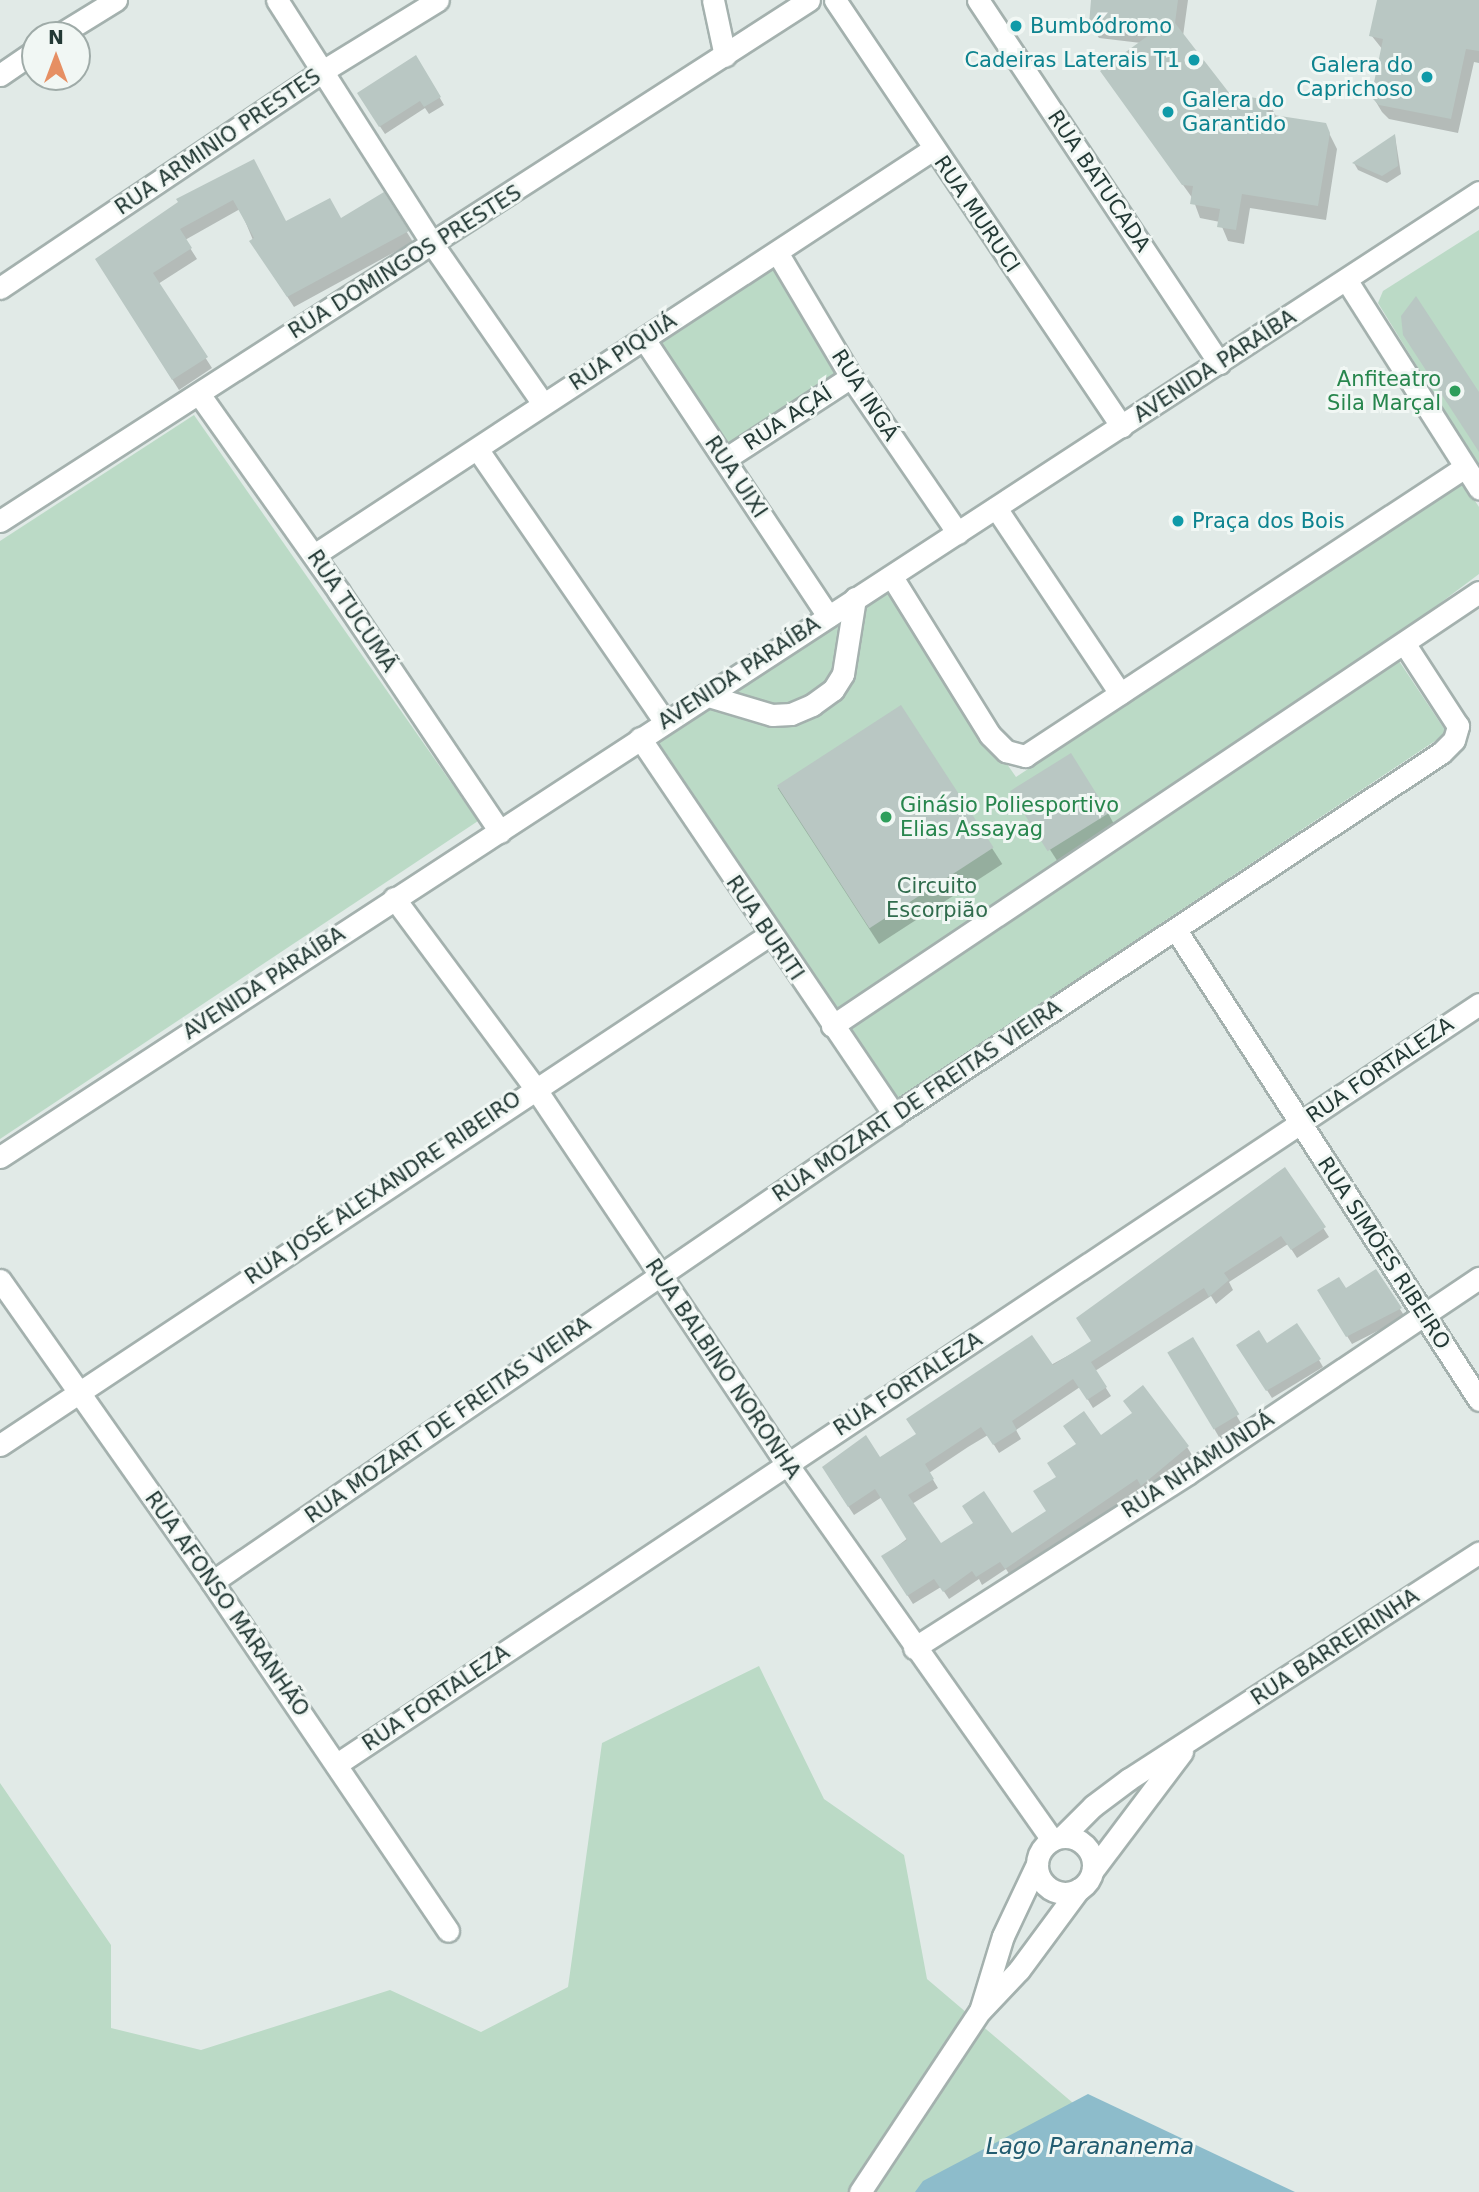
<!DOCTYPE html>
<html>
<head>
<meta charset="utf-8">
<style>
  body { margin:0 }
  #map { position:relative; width:1479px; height:2192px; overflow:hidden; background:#e1eae7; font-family:"DejaVu Sans",sans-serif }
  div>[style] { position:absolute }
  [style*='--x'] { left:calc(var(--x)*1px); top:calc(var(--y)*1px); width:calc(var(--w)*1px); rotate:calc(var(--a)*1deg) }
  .green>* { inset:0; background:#bbdac6; transform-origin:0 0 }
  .water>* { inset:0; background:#8dbccb }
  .shadow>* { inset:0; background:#0003; transform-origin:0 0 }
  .building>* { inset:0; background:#b9c7c3; transform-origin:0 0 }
  .roads { filter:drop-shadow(2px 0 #a4b1ae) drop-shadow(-2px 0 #a4b1ae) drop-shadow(0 2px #a4b1ae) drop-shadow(0 -2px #a4b1ae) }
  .minor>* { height:21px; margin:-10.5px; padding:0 10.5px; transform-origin:10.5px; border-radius:10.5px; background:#fff }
  .minor>.ring { margin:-10.5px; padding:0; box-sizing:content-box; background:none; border:21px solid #fff; border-radius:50% }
  .dots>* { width:19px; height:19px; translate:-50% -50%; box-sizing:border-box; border:4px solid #f1f7f4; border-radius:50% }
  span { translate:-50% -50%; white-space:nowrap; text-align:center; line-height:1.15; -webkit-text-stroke:6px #f1f7f4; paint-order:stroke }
  .culture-label { font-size:21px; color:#0d838f }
  .left { translate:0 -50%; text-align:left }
  .right { translate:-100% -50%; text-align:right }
  .street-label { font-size:21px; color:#233935 }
  .leisure-label { font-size:21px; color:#27864d }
  .park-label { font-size:21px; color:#306c4d }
  .water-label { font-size:23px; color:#225c70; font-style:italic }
  .north { position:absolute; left:21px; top:21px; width:70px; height:70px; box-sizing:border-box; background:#f1f7f4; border:2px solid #9faba8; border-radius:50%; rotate:0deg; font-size:19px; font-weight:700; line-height:28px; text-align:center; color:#233935 }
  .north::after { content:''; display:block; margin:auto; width:24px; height:32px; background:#e68f63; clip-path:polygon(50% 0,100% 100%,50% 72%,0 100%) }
</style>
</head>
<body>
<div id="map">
  <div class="green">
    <div style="clip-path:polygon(1479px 230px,1479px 467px,1378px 303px,1383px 291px)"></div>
    <div style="left:772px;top:265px;width:128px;height:141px;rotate:58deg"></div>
    <div style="clip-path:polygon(194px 415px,478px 821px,0 1139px,0 541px)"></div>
    <div style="clip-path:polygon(1462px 481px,1479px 507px,1479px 574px,1387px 643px,1447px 733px,897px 1099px,659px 743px,888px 593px,1016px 777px)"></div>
    <div style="clip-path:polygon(759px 1666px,824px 1799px,904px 1855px,927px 1979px,1100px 2126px,1248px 2192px,0 2192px,0 1783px,111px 1945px,111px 2028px,201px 2050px,390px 1990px,481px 2032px,568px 1987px,602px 1743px)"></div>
  </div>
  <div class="water">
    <div style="clip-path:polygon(1088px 2094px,1295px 2192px,915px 2192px,923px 2181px)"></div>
  </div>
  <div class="shadow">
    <div style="clip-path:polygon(1093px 0,1188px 0,1183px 36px,1229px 96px,1268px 101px,1276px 116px,1325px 125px,1337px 149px,1326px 220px,1250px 208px,1244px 244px,1228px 241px,1220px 222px,1200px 218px,1193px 199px,1102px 71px,1141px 43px,1099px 38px,1090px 24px)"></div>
    <div style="clip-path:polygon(1378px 0,1479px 0,1479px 63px,1474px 62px,1458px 133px,1389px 119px,1382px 112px,1373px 97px,1383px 50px,1371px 35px)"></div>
    <div style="clip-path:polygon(416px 57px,444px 105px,429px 114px,425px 108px,385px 134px,363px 101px)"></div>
    <div style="clip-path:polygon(1395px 136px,1401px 174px,1387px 183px,1358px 170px,1354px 163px)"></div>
    <div style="clip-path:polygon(253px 161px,285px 223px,341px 220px,383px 194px,413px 242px,294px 307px,258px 252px,240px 209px,185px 240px,197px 259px,158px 284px,212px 368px,179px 390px,103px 270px)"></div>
    <div style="left:901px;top:708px;width:186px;height:147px;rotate:57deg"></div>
    <div style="clip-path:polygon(1021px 805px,1108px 813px,1115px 826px,1058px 862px)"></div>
    <div style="clip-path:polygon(1285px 1169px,1329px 1237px,1297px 1258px,1288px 1244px,1229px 1282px,1233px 1290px,1216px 1304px,1211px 1296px,1095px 1371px,1111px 1396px,1093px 1408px,1080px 1387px,1016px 1430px,1021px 1439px,999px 1453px,988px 1435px,968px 1447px,929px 1473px,938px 1488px,912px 1504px,940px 1545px,1012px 1536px,1048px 1512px,1058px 1478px,1100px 1437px,1187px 1447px,1192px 1455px,1148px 1493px,1143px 1487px,1011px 1577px,1006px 1569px,982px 1585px,979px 1579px,949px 1599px,941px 1587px,913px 1604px,883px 1557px,908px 1538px,882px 1497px,854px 1515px,829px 1477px,879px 1459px,1093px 1342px)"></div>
    <div style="clip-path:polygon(1376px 1271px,1405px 1317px,1352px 1344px,1319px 1291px,1346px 1290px)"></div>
    <div style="left:1193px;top:1340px;width:101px;height:26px;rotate:60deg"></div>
    <div style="clip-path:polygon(1238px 1345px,1267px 1345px,1319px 1360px,1323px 1367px,1272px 1398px)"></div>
  </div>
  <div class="building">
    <div style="clip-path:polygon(1091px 0,1178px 0,1175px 23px,1230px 94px,1269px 100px,1267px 114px,1326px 123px,1330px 133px,1318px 206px,1242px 194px,1236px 230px,1217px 227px,1220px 209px,1190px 204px,1193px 186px,1182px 185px,1100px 71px,1153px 32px,1089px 24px)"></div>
    <div style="clip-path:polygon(1377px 0,1479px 0,1479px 51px,1466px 49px,1451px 119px,1379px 105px,1371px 97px,1383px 39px,1369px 36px)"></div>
    <div style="clip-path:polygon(416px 55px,441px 97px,424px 107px,420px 101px,379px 127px,357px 93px)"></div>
    <div style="clip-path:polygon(1395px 134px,1398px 166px,1382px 176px,1352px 163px)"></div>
    <div style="clip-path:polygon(254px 159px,286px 221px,330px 198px,341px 218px,384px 192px,409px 231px,287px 297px,249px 241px,254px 238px,233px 200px,180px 229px,192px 248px,153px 273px,208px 357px,172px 380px,95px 259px,178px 202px,176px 199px)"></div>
    <div style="clip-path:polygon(1416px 296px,1479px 392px,1479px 452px,1403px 335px,1401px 316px)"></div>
    <div style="left:901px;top:705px;width:170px;height:148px;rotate:57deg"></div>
    <div style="left:1071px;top:753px;width:71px;height:72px;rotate:58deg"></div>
    <div style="clip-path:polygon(1285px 1167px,1326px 1227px,1291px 1250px,1281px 1236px,1224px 1273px,1229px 1280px,1209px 1297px,1204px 1288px,1091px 1362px,1107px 1387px,1087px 1400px,1073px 1379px,1012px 1421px,1017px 1430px,993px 1445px,981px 1427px,963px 1439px,925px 1464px,934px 1479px,908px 1495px,941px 1543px,973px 1523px,962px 1506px,984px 1491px,1012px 1533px,1046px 1511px,1033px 1491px,1056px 1477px,1047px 1463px,1076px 1444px,1063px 1426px,1084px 1411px,1101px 1435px,1132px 1413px,1123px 1401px,1143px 1385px,1189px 1446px,1141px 1486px,1137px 1479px,1005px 1569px,1000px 1562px,976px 1577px,972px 1571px,943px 1592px,934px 1579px,907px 1596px,881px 1556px,907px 1540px,875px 1489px,848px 1507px,822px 1467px,866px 1435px,880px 1457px,916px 1434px,906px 1419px,1032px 1335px,1053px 1365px,1091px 1341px,1076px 1318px)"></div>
    <div style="clip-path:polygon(1376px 1269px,1402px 1308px,1346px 1337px,1317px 1290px,1339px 1277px,1346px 1288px)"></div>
    <div style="clip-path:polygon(1297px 1323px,1321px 1359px,1266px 1391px,1236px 1345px,1259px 1330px,1267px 1343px)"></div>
    <div style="left:1193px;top:1337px;width:90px;height:30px;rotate:59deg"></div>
  </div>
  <div class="roads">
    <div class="minor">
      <div style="--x:277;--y:0;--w:290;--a:57.5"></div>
      <div style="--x:433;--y:245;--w:193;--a:55.3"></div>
      <div style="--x:713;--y:0;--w:57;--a:77.9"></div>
      <div style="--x:835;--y:0;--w:514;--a:56.09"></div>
      <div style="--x:978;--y:0;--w:436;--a:56.4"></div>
      <div style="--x:59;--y:35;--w:67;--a:-31.6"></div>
      <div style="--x:0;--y:75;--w:42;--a:-34.4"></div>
      <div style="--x:778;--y:254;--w:143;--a:59.3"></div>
      <div style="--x:851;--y:377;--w:189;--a:55.6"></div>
      <div style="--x:1347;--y:281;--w:246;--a:57.5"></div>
      <div style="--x:0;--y:288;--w:387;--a:-33.9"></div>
      <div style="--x:321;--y:72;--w:137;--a:-31.6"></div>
      <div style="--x:644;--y:339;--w:333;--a:56.4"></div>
      <div style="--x:199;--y:394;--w:242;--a:54.7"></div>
      <div style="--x:339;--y:592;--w:289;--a:56.1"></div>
      <div style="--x:478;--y:450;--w:329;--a:55.5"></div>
      <div style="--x:725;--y:459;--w:150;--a:-33.1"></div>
      <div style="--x:996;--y:508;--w:223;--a:56.2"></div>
      <div style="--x:0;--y:521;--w:962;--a:-32.78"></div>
      <div style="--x:314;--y:555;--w:740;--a:-33.26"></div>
      <div style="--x:892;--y:577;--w:186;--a:58.2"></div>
      <div style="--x:990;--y:735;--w:23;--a:45"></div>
      <div style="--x:1006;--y:751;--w:20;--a:15"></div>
      <div style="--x:1025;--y:756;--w:526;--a:-33.3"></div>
      <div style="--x:705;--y:695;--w:70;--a:16.6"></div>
      <div style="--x:772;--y:715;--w:19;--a:-3"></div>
      <div style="--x:791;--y:714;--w:23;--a:-23"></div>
      <div style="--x:812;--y:705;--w:26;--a:-36"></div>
      <div style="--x:833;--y:690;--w:19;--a:-58"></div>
      <div style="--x:843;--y:674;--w:77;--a:-81"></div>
      <div style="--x:640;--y:738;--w:455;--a:56"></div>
      <div style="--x:394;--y:898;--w:237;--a:53.4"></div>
      <div style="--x:535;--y:1088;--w:453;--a:56.2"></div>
      <div style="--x:787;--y:1464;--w:460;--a:54.8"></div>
      <div style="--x:1176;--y:930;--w:559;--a:57.19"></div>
      <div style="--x:832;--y:1026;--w:779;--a:-33.85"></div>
      <div style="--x:0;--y:1157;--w:1766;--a:-33.12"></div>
      <div style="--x:0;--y:1280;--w:369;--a:54.9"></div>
      <div style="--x:212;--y:1582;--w:421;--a:55.9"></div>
      <div style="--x:0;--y:1445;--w:923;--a:-33.55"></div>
      <div style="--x:212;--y:1582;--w:827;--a:-34.4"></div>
      <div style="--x:894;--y:1115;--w:656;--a:-33.5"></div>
      <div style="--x:1441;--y:753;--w:18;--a:-45"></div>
      <div style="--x:1454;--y:740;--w:15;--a:-74"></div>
      <div style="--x:1458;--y:726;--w:99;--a:-123"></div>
      <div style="--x:914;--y:1648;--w:324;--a:-32.5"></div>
      <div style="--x:1187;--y:1474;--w:352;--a:-33.9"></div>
      <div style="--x:337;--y:1764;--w:1372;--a:-33.64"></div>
      <div style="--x:1062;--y:1837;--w:44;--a:-45"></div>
      <div style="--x:1093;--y:1806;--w:45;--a:-36.9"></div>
      <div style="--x:1129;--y:1779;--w:417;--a:-32.9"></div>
      <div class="ring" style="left:1037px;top:1837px;width:35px;height:35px"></div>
      <div style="--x:1093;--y:1870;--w:148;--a:-53"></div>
      <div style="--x:981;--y:2010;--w:55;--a:-46.5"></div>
      <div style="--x:1019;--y:1970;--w:101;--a:-53.5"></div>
      <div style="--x:860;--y:2192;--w:217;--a:-56.5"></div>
      <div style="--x:980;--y:2011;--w:78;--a:-73"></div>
      <div style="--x:1003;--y:1936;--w:80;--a:-64.7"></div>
    </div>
  </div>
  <div class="dots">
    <div style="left:1016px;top:26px;background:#0f9aa8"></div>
    <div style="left:1194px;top:60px;background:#0f9aa8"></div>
    <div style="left:1427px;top:77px;background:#0f9aa8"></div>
    <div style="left:1168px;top:112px;background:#0f9aa8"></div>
    <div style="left:1455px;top:391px;background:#2e9e5b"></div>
    <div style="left:1178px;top:521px;background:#0f9aa8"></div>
    <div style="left:886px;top:817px;background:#2e9e5b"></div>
  </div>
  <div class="culture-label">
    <span class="left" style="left:1030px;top:26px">Bumbódromo</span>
    <span class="right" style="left:1180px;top:60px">Cadeiras Laterais T1</span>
    <span class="right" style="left:1413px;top:77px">Galera do<br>Caprichoso</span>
    <span class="left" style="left:1182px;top:112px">Galera do<br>Garantido</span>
    <span class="left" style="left:1192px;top:521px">Praça dos Bois</span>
  </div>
  <div class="street-label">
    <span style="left:218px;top:142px;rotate:-34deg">RUA ARMINIO PRESTES</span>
    <span style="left:1099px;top:181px;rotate:56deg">RUA BATUCADA</span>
    <span style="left:977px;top:214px;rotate:56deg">RUA MURUCI</span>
    <span style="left:405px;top:262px;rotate:-32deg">RUA DOMINGOS PRESTES</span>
    <span style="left:623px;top:352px;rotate:-33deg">RUA PIQUIÁ</span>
    <span style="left:1215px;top:366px;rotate:-33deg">AVENIDA PARAÍBA</span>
    <span style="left:865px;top:395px;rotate:57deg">RUA INGÁ</span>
    <span style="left:788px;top:418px;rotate:-33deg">RUA AÇAÍ</span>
    <span style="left:736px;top:477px;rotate:56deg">RUA UIXI</span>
    <span style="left:352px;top:611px;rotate:56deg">RUA TUCUMÃ</span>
    <span style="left:739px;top:673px;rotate:-33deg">AVENIDA PARAÍBA</span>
    <span style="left:765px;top:928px;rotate:56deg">RUA BURITI</span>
    <span style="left:264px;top:983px;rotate:-33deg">AVENIDA PARAÍBA</span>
    <span style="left:1380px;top:1070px;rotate:-34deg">RUA FORTALEZA</span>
    <span style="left:917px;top:1101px;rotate:-34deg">RUA MOZART DE FREITAS VIEIRA</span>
    <span style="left:383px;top:1188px;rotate:-34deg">RUA JOSÉ ALEXANDRE RIBEIRO</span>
    <span style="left:1384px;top:1253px;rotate:57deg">RUA SIMÕES RIBEIRO</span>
    <span style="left:723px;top:1369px;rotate:56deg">RUA BALBINO NORONHA</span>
    <span style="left:908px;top:1384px;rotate:-33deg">RUA FORTALEZA</span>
    <span style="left:448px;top:1420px;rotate:-35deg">RUA MOZART DE FREITAS VIEIRA</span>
    <span style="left:1198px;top:1465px;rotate:-33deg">RUA NHAMUNDÁ</span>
    <span style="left:227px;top:1604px;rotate:55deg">RUA AFONSO MARANHÃO</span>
    <span style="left:1335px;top:1647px;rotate:-33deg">RUA BARREIRINHA</span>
    <span style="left:436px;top:1698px;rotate:-34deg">RUA FORTALEZA</span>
  </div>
  <div class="leisure-label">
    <span class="right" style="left:1441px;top:391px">Anfiteatro<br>Sila Marçal</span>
    <span class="left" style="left:900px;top:817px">Ginásio Poliesportivo<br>Elias Assayag</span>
  </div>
  <div class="park-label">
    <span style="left:937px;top:898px">Circuito<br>Escorpião</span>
  </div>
  <div class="water-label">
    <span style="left:1090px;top:2146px">Lago Parananema</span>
  </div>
  <div class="north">N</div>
</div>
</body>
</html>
